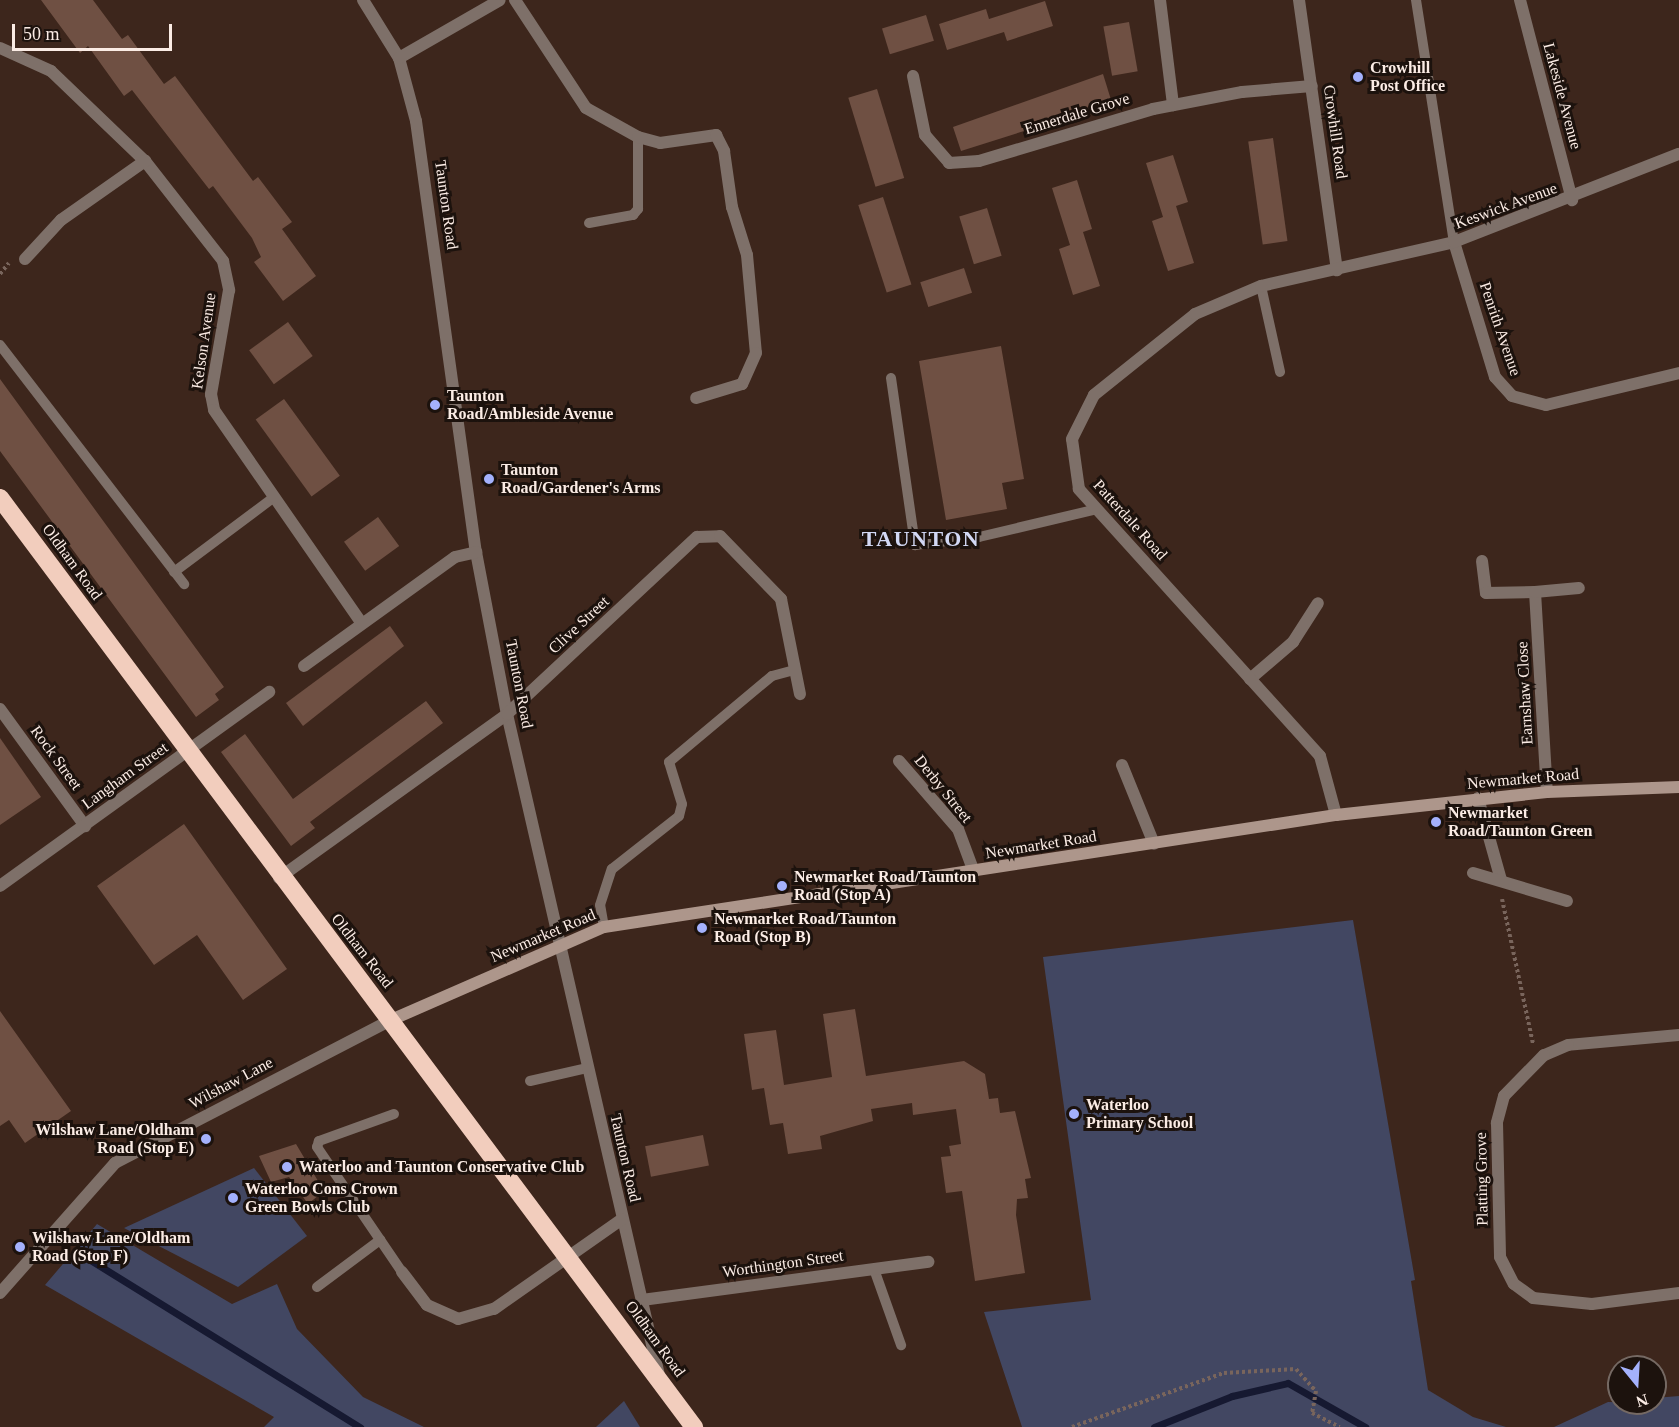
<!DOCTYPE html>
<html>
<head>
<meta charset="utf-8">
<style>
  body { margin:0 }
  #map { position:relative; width:1679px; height:1427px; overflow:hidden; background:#3d261c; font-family:Georgia,serif }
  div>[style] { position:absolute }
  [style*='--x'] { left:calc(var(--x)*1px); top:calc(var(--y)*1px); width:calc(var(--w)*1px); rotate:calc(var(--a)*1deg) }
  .green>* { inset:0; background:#424762 }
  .stream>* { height:7px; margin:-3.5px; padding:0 3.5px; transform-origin:3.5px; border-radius:3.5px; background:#161931 }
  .building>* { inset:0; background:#6f5043; transform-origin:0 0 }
  .path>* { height:4px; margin-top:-2px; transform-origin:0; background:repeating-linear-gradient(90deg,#79655c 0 3px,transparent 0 6px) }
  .lane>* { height:10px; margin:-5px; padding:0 5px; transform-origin:5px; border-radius:5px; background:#7e7069 }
  .street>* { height:12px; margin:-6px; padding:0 6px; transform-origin:6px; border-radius:6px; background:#7e7069 }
  .secondary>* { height:12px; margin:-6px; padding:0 6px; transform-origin:6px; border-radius:6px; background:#ad968b }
  .highway>* { height:18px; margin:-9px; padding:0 9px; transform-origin:9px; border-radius:9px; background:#f2cdbd }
  .dots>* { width:16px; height:16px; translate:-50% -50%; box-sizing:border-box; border:3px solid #1c120d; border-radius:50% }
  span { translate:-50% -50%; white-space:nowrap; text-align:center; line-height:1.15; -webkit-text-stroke:6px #1c120d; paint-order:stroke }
  .poi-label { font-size:16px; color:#fbece5; font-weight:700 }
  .left { translate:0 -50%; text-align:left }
  .right { translate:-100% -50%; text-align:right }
  .street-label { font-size:16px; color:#fbece5 }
  .district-label { font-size:22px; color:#d2d8f4; font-weight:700; letter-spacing:1.5px }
  .north { position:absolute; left:1607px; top:1355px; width:60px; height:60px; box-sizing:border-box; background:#1c120d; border:2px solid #756963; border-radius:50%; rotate:162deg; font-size:16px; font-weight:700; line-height:24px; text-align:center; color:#fbece5 }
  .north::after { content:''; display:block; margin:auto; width:21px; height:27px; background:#a4b1fc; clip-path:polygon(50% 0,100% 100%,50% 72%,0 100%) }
  .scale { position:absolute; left:12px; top:24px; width:160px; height:27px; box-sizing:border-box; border:3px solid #fbece5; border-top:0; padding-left:8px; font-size:18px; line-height:21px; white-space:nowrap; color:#fbece5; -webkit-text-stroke:4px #1c120d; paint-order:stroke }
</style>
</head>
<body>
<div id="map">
  <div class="green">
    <div style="clip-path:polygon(1353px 920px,1415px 1280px,1411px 1281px,1428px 1390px,1473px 1417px,1506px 1427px,1022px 1427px,984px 1312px,1091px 1300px,1043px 957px)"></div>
    <div style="clip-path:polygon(254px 1168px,307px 1236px,238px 1287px,124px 1228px)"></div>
    <div style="clip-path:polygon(97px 1224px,232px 1304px,277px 1284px,297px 1329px,363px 1397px,424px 1427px,264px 1427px,274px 1417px,45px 1285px)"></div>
    <div style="clip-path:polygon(1679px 1396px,1679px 1427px,1554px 1427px,1608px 1402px,1655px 1403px,1655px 1398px)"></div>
    <div style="clip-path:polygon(624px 1401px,640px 1427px,596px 1427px)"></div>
  </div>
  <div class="stream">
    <div style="--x:79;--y:1253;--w:331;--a:31.8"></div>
    <div style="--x:1154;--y:1427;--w:84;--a:-21.7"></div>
    <div style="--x:1232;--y:1396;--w:57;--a:-13.1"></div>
    <div style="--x:1288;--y:1383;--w:89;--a:29.7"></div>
  </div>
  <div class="building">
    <div style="clip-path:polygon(41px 0,93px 0,122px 39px,128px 35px,164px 84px,175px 76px,253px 181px,258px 177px,292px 222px,282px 229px,316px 276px,283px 301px,254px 262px,261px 257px,252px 238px,213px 186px,209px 189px,132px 90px,124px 96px,88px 46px,80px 53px)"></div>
    <div style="clip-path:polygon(1045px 1px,1053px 26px,1007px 41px,1004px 32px,947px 50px,939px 24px,986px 9px,989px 19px)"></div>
    <div style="left:926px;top:15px;width:27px;height:46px;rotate:73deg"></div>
    <div style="left:1129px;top:22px;width:50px;height:26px;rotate:80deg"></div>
    <div style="clip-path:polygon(1103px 74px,1112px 103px,961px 151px,953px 127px)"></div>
    <div style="left:877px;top:89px;width:93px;height:30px;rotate:73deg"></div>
    <div style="left:1273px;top:138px;width:104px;height:25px;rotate:82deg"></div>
    <div style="clip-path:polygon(1173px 155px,1188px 202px,1176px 206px,1194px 263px,1168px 271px,1152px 221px,1163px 217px,1146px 163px)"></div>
    <div style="clip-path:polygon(1077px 180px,1092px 229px,1083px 232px,1100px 286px,1073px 295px,1059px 249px,1070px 245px,1052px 188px)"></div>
    <div style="left:883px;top:197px;width:92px;height:26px;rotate:72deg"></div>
    <div style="left:987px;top:208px;width:50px;height:29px;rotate:73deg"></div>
    <div style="left:964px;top:268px;width:26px;height:46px;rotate:72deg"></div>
    <div style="left:288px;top:322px;width:42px;height:48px;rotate:54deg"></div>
    <div style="clip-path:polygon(1001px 346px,1024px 479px,1002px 483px,1007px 509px,946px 520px,919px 361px)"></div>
    <div style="clip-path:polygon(0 379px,224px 687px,215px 694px,219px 700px,196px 717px,0 451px)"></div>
    <div style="left:284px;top:399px;width:95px;height:35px;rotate:54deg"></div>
    <div style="left:378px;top:517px;width:36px;height:42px;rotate:54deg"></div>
    <div style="clip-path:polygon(390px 626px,404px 646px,303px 726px,286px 703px)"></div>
    <div style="clip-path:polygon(426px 701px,443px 723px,310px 822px,315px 828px,291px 846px,221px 752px,245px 734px,293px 799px)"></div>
    <div style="clip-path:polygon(0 738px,41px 797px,0 825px)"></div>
    <div style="clip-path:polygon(184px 824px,287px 969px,243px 1000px,197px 935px,154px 965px,97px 886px)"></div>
    <div style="clip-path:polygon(855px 1009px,866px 1076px,964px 1061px,985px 1074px,989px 1099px,998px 1098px,1000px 1113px,1015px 1111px,1031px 1178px,1025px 1179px,1028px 1198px,1017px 1199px,1016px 1215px,1025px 1273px,975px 1281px,962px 1191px,946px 1193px,941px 1157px,951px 1156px,949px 1146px,961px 1144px,956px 1109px,913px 1115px,912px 1103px,871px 1109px,873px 1121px,820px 1136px,822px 1149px,788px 1154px,783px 1123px,770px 1125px,764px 1088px,752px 1090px,744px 1034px,776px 1030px,784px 1085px,832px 1077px,823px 1014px)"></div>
    <div style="clip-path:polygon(0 1011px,71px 1111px,25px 1143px,9px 1120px,0 1126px)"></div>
    <div style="left:703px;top:1135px;width:31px;height:59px;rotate:79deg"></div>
    <div style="clip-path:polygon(296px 1144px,324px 1191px,308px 1204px,289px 1177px,271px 1182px,259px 1156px)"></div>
  </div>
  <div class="path">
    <div style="--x:0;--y:274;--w:14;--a:-51"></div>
    <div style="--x:1502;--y:899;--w:148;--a:77.9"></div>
    <div style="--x:1072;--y:1427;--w:161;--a:-19.6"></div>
    <div style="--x:1224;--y:1373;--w:72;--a:-3.2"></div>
    <div style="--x:1296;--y:1369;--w:30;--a:48"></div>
    <div style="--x:1316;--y:1391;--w:22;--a:100"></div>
    <div style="--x:1312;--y:1413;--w:31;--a:27"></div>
  </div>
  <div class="lane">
    <div style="--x:1416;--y:0;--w:245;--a:81.1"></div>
    <div style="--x:589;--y:223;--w:45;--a:-10.3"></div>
    <div style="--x:633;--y:215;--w:8;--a:-50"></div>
    <div style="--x:638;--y:209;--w:72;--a:-90"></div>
    <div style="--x:1261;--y:286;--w:88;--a:77.5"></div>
    <div style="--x:0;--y:345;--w:302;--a:52.4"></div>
    <div style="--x:891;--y:378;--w:169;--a:81.8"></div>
    <div style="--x:915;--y:545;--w:64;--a:-7.1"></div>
    <div style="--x:979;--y:537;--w:121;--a:-13.3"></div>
    <div style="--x:174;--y:572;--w:124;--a:-36.8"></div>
    <div style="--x:604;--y:927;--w:22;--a:-100"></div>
    <div style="--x:600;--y:905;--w:38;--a:-72"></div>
    <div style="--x:612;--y:869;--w:85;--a:-38.3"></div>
    <div style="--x:679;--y:816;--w:12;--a:-76"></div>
    <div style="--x:682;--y:804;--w:44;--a:-107.2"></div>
    <div style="--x:669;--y:762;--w:134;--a:-39.9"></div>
    <div style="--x:772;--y:676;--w:24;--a:-15"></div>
    <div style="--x:530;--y:1081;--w:58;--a:-12.8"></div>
    <div style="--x:394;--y:1114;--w:80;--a:160.2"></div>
    <div style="--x:319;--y:1141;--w:6;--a:108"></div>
    <div style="--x:317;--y:1147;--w:151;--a:55.8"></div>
    <div style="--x:874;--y:1269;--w:81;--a:70.4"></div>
    <div style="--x:317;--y:1287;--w:79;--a:-36.7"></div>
  </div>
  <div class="street">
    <div style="--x:363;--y:0;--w:68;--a:58.2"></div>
    <div style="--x:399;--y:58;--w:65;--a:74.9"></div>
    <div style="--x:416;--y:121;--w:435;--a:82.1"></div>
    <div style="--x:476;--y:552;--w:165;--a:79.2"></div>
    <div style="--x:507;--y:714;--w:678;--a:77.05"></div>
    <div style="--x:515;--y:0;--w:129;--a:56.7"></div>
    <div style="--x:586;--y:108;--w:60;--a:29.1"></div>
    <div style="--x:638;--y:137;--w:23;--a:15"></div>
    <div style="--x:660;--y:143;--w:57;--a:-8.1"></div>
    <div style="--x:716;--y:135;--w:18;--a:63"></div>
    <div style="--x:724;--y:151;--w:57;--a:81.9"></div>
    <div style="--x:732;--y:207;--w:50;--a:72.6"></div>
    <div style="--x:747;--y:255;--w:98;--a:84.8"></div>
    <div style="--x:756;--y:353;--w:34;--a:114"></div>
    <div style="--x:742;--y:384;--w:48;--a:163.1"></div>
    <div style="--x:1160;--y:0;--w:106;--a:82.9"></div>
    <div style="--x:1299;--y:0;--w:273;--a:82"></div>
    <div style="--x:1520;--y:0;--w:207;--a:75.4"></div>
    <div style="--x:0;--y:48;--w:56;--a:24.3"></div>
    <div style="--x:51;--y:71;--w:130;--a:43.8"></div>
    <div style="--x:145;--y:161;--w:127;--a:52"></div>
    <div style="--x:223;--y:261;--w:30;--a:78"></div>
    <div style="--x:229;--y:290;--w:106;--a:99.8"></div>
    <div style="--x:211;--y:394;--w:16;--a:79"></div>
    <div style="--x:214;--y:410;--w:258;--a:55.3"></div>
    <div style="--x:399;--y:58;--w:116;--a:-29.9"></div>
    <div style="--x:913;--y:76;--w:60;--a:78.5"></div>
    <div style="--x:925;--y:135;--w:37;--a:49"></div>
    <div style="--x:949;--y:163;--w:30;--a:-4"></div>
    <div style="--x:979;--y:161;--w:182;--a:-16.6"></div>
    <div style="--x:1153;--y:109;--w:91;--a:-10.8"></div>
    <div style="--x:1242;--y:92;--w:70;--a:-4.9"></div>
    <div style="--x:1454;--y:242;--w:141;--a:73.1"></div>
    <div style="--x:1495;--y:377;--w:25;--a:48"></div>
    <div style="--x:1512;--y:396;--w:35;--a:15"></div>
    <div style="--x:1546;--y:405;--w:137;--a:-13.5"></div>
    <div style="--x:25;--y:259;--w:53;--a:-47.3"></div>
    <div style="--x:61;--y:220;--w:103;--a:-35.1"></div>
    <div style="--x:1482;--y:561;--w:32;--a:83"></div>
    <div style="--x:1486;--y:593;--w:49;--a:-1.2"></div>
    <div style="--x:1535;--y:592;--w:200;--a:86.6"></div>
    <div style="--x:1535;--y:592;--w:44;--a:-5.2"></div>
    <div style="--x:304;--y:666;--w:186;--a:-35.8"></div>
    <div style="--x:455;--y:557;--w:22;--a:-13"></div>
    <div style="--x:1250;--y:679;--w:57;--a:-40.7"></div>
    <div style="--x:1293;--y:642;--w:46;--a:-57.3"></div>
    <div style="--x:0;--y:709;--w:145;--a:54"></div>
    <div style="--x:899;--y:761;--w:90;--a:49.1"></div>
    <div style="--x:958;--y:829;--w:46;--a:69.6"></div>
    <div style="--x:1122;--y:765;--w:85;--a:67.9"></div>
    <div style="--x:1478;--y:798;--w:85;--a:74.3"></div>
    <div style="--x:1336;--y:815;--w:61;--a:-105.2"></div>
    <div style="--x:1320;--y:756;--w:360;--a:-132.1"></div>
    <div style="--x:1079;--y:489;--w:50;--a:-98"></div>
    <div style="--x:1072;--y:439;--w:49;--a:-63.4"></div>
    <div style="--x:1094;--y:395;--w:129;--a:-38.7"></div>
    <div style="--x:1195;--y:314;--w:72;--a:-23"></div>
    <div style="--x:1261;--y:286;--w:198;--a:-12.8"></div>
    <div style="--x:1454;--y:242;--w:242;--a:-21.4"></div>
    <div style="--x:1473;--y:873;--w:98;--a:16.6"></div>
    <div style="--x:279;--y:878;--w:281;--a:-35.7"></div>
    <div style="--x:507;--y:714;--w:260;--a:-43"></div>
    <div style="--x:697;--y:537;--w:23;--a:-2"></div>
    <div style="--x:720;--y:536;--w:88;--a:45.9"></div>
    <div style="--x:781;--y:599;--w:97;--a:78.7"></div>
    <div style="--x:0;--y:886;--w:332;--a:-35.8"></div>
    <div style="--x:1679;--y:1035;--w:111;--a:174.9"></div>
    <div style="--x:1568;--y:1045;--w:26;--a:157"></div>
    <div style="--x:1544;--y:1055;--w:57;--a:134.3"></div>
    <div style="--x:1504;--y:1096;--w:28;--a:105"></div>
    <div style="--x:1497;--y:1123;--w:134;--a:88.7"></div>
    <div style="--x:1500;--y:1257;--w:30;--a:63"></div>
    <div style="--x:1514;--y:1284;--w:24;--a:36"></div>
    <div style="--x:1533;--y:1298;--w:59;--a:5.8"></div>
    <div style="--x:1592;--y:1304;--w:88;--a:-7.2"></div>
    <div style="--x:402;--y:1272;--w:41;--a:52.9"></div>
    <div style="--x:427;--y:1305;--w:34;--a:24"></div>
    <div style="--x:458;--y:1319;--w:37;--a:-16"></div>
    <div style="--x:494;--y:1309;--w:156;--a:-35.1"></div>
    <div style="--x:0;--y:1293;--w:174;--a:-48.5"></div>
    <div style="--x:115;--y:1163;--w:311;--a:-27.4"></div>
    <div style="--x:642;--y:1300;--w:289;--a:-7.6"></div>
  </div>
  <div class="secondary">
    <div style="--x:391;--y:1020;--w:232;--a:-23.6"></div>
    <div style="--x:604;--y:927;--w:741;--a:-8.7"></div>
    <div style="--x:1336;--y:815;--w:212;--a:-6.2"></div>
    <div style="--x:1547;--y:792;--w:132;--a:-2.2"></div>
  </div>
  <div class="highway">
    <div style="--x:0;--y:498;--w:1160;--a:53.24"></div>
  </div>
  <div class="dots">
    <div style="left:1358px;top:77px;background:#a4b1fc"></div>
    <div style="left:435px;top:405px;background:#a4b1fc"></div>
    <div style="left:489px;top:479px;background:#a4b1fc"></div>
    <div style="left:1436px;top:822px;background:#a4b1fc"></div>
    <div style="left:782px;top:886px;background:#a4b1fc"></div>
    <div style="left:702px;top:928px;background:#a4b1fc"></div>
    <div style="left:1074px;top:1114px;background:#a4b1fc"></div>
    <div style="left:206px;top:1139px;background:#a4b1fc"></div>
    <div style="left:287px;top:1167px;background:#a4b1fc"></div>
    <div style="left:233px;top:1198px;background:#a4b1fc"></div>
    <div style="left:20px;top:1247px;background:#a4b1fc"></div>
  </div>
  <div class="poi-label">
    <span class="left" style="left:1370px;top:77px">Crowhill<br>Post Office</span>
    <span class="left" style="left:447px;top:405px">Taunton<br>Road/Ambleside Avenue</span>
    <span class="left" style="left:501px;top:479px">Taunton<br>Road/Gardener's Arms</span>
    <span class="left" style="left:1448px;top:822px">Newmarket<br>Road/Taunton Green</span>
    <span class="left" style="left:794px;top:886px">Newmarket Road/Taunton<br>Road (Stop A)</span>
    <span class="left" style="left:714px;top:928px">Newmarket Road/Taunton<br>Road (Stop B)</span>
    <span class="left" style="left:1086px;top:1114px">Waterloo<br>Primary School</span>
    <span class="right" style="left:194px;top:1139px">Wilshaw Lane/Oldham<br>Road (Stop E)</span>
    <span class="left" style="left:299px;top:1167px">Waterloo and Taunton Conservative Club</span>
    <span class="left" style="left:245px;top:1198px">Waterloo Cons Crown<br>Green Bowls Club</span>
    <span class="left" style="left:32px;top:1247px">Wilshaw Lane/Oldham<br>Road (Stop F)</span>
  </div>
  <div class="street-label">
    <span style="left:1562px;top:96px;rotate:75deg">Lakeside Avenue</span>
    <span style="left:1077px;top:114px;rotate:-17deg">Ennerdale Grove</span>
    <span style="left:1335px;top:132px;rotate:82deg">Crowhill Road</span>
    <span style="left:446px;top:205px;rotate:82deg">Taunton Road</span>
    <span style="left:1506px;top:206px;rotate:-20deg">Keswick Avenue</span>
    <span style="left:1500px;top:329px;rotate:71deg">Penrith Avenue</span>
    <span style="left:204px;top:341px;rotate:-82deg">Kelson Avenue</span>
    <span style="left:1130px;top:520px;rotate:48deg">Patterdale Road</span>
    <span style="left:72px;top:562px;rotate:54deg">Oldham Road</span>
    <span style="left:579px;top:625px;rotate:-43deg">Clive Street</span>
    <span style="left:519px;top:684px;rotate:79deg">Taunton Road</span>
    <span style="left:1525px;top:693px;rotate:-93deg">Earnshaw Close</span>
    <span style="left:56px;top:758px;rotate:54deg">Rock Street</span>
    <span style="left:125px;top:776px;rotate:-36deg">Langham Street</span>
    <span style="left:1523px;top:779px;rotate:-5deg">Newmarket Road</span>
    <span style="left:943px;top:789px;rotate:51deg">Derby Street</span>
    <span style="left:1041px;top:845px;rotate:-9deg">Newmarket Road</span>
    <span style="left:543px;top:936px;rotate:-23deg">Newmarket Road</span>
    <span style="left:362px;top:951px;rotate:52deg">Oldham Road</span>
    <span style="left:231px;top:1083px;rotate:-28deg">Wilshaw Lane</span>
    <span style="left:625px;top:1158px;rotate:77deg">Taunton Road</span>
    <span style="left:1482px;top:1179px;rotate:-91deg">Platting Grove</span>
    <span style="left:783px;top:1264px;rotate:-8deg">Worthington Street</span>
    <span style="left:655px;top:1339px;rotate:54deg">Oldham Road</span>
  </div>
  <div class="district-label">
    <span style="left:921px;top:539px">TAUNTON</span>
  </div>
  <div class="north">N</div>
  <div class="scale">50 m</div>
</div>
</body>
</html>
